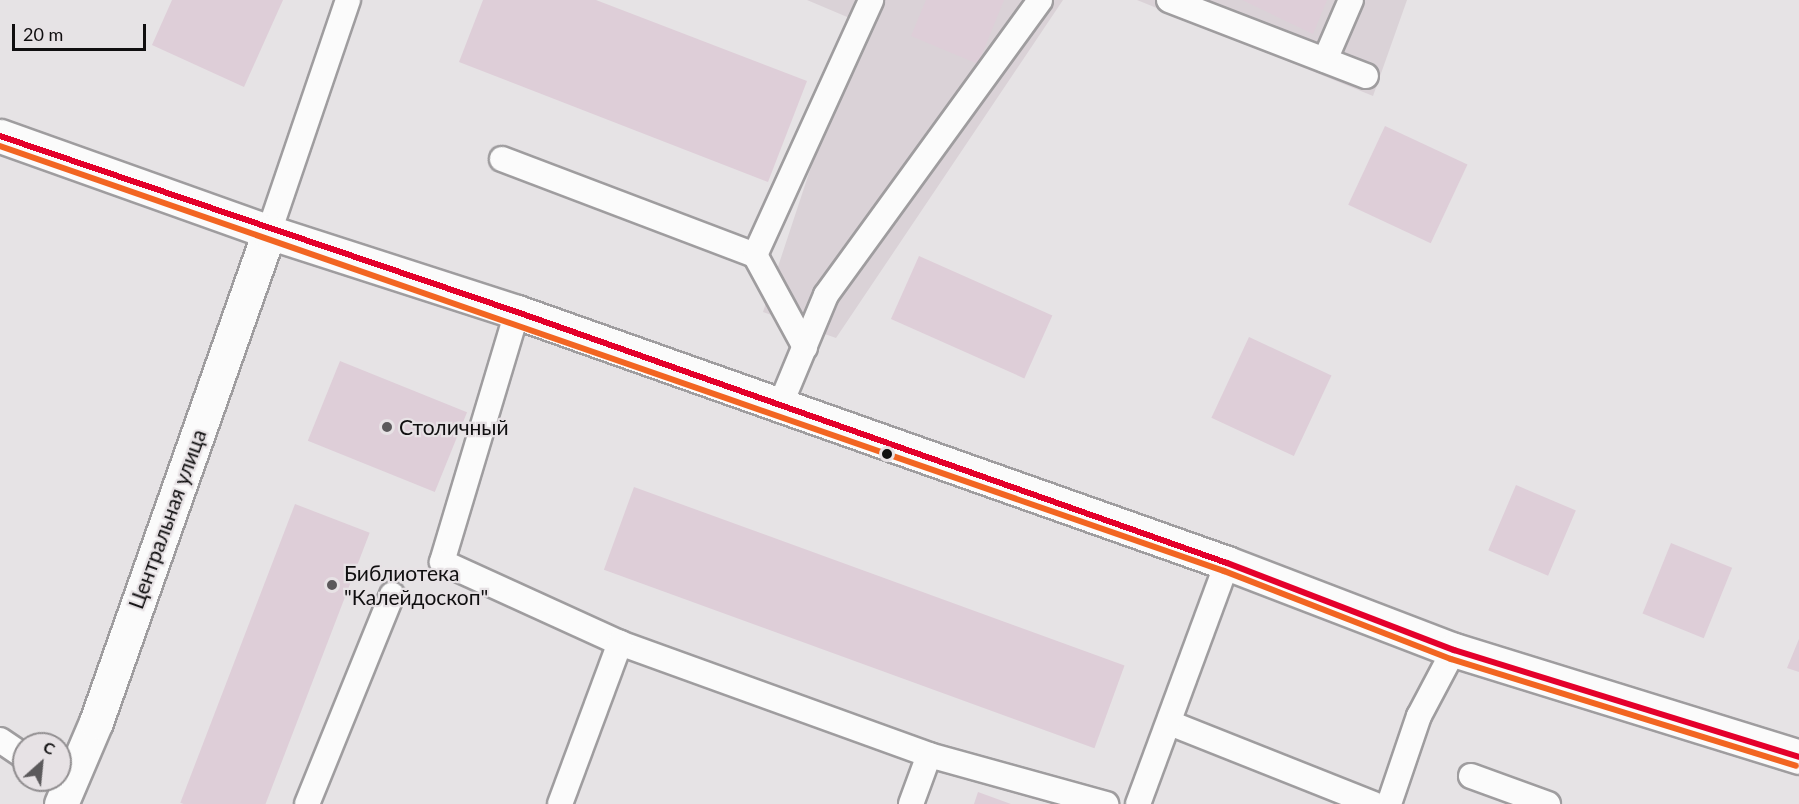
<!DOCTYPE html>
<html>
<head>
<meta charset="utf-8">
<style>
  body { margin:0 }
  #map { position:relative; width:1799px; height:804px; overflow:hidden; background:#e6e3e5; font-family:Lato,sans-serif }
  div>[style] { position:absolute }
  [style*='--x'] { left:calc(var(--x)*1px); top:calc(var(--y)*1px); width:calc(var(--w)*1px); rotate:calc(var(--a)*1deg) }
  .built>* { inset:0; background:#dad2d7 }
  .building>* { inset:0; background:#deced8; transform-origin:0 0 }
  .roads { filter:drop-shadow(2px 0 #9f9d9f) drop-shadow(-2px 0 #9f9d9f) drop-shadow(0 2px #9f9d9f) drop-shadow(0 -2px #9f9d9f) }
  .service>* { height:24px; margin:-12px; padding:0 12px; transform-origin:12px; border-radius:12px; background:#fbfbfb }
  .minor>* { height:33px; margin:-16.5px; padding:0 16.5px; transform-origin:16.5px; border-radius:16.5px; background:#fbfbfb }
  .tertiary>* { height:33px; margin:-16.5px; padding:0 16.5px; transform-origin:16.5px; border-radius:16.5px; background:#fbfbfb }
  .bus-1>* { height:6px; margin:-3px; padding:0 3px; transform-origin:3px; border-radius:3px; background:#e4002b }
  .bus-2>* { height:6px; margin:-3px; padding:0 3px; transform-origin:3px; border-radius:3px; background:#f26522 }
  .dots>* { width:16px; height:16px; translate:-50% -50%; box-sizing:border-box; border:3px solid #e7e2e5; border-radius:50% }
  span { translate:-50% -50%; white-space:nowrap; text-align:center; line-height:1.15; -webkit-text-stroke:4.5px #e7e2e5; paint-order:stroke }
  .poi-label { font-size:21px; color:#100f10 }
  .left { translate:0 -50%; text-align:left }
  .street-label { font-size:21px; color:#100f10 }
  .north { position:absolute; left:12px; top:732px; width:60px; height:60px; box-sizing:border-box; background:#e7e2e5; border:2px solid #918e90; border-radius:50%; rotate:27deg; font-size:16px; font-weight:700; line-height:24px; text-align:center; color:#100f10 }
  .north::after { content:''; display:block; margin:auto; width:21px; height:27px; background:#5b595b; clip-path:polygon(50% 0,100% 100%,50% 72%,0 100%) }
  .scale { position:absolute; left:12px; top:24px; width:134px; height:27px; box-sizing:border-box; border:3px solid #100f10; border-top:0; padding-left:8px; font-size:18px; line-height:21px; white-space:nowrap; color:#100f10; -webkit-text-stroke:4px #e7e2e5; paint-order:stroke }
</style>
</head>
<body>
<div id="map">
  <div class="built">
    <div style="clip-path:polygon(807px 0,1063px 0,836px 338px,763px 312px,859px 22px)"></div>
    <div style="clip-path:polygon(1137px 0,1407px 0,1373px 96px)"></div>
  </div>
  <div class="building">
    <div style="clip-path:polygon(172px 0,283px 0,244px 87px,152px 45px)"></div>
    <div style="clip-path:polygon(483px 0,596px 0,807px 81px,768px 182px,459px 62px)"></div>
    <div style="clip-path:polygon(926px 0,1004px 0,978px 64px,911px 36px)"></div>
    <div style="clip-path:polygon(1242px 0,1327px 0,1313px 34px)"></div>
    <div style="left:1385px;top:126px;width:91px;height:87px;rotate:25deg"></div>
    <div style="left:919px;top:256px;width:146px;height:69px;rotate:24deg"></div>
    <div style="left:1249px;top:337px;width:91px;height:89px;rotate:25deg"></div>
    <div style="left:340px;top:361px;width:137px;height:86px;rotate:22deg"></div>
    <div style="left:1516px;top:485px;width:65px;height:71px;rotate:23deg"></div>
    <div style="left:634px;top:487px;width:522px;height:88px;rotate:20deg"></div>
    <div style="left:295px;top:504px;width:80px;height:320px;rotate:21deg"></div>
    <div style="left:1671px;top:543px;width:66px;height:76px;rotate:22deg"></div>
    <div style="clip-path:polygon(1799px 639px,1799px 672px,1787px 668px)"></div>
    <div style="clip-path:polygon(978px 792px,1011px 804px,974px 804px)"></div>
  </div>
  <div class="roads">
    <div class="service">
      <div style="--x:1169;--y:0;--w:211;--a:21.1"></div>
      <div style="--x:1325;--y:60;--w:65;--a:-66.6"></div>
      <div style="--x:502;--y:159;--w:271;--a:20.8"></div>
      <div style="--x:755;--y:255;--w:105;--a:61.5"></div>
      <div style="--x:269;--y:232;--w:245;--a:-71.2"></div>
      <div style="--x:755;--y:255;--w:280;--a:-65.5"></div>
      <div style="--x:517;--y:312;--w:261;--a:106.7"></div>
      <div style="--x:442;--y:562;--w:196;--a:24.5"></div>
      <div style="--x:620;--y:643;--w:329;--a:19.9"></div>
      <div style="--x:929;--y:755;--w:184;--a:15.5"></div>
      <div style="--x:779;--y:408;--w:122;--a:-67.4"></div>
      <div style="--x:826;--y:295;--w:364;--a:-54"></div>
      <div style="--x:1170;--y:723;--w:219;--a:21.7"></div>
      <div style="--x:0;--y:740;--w:29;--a:34"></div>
      <div style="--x:1471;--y:776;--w:82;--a:20"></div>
      <div style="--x:307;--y:804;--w:226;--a:-67.9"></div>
      <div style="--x:560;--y:804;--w:172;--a:-69.6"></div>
      <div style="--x:911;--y:804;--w:52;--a:-69.8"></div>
      <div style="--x:1138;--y:804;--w:257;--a:-69.7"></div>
      <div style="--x:1389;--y:804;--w:93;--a:-71.2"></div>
      <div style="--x:1419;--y:716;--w:75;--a:-62.1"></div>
    </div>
    <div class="minor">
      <div style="--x:0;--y:136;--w:286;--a:19.6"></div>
    </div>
    <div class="tertiary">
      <div style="--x:61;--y:804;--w:89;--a:-66.9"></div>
      <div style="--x:96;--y:722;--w:520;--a:-70.55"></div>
      <div style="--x:269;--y:232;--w:261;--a:17.9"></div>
      <div style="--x:517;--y:312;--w:753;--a:19.47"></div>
      <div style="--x:1227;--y:563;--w:243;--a:21"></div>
      <div style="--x:1454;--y:650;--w:361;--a:17.2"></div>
    </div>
  </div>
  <div class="bus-1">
    <div style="--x:0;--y:136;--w:546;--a:18.8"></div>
    <div style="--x:517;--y:312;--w:753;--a:19.47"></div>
    <div style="--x:1227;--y:563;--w:243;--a:21"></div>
    <div style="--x:1454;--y:650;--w:361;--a:17.2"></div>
  </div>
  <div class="bus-2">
    <div style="--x:0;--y:146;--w:1296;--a:19.15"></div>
    <div style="--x:1224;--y:571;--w:243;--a:21.2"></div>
    <div style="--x:1451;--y:659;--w:361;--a:17.2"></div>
  </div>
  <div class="dots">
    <div style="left:387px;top:427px;background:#5b595b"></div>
    <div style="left:887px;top:454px;background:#100f10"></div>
    <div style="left:332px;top:585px;background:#5b595b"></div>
  </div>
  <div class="poi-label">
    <span class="left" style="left:399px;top:427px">Столичный</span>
    <span class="left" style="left:344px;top:585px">Библиотека<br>"Калейдоскоп"</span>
  </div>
  <div class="street-label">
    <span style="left:167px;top:519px;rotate:-70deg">Центральная улица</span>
  </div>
  <div class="north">С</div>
  <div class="scale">20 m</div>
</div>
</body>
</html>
